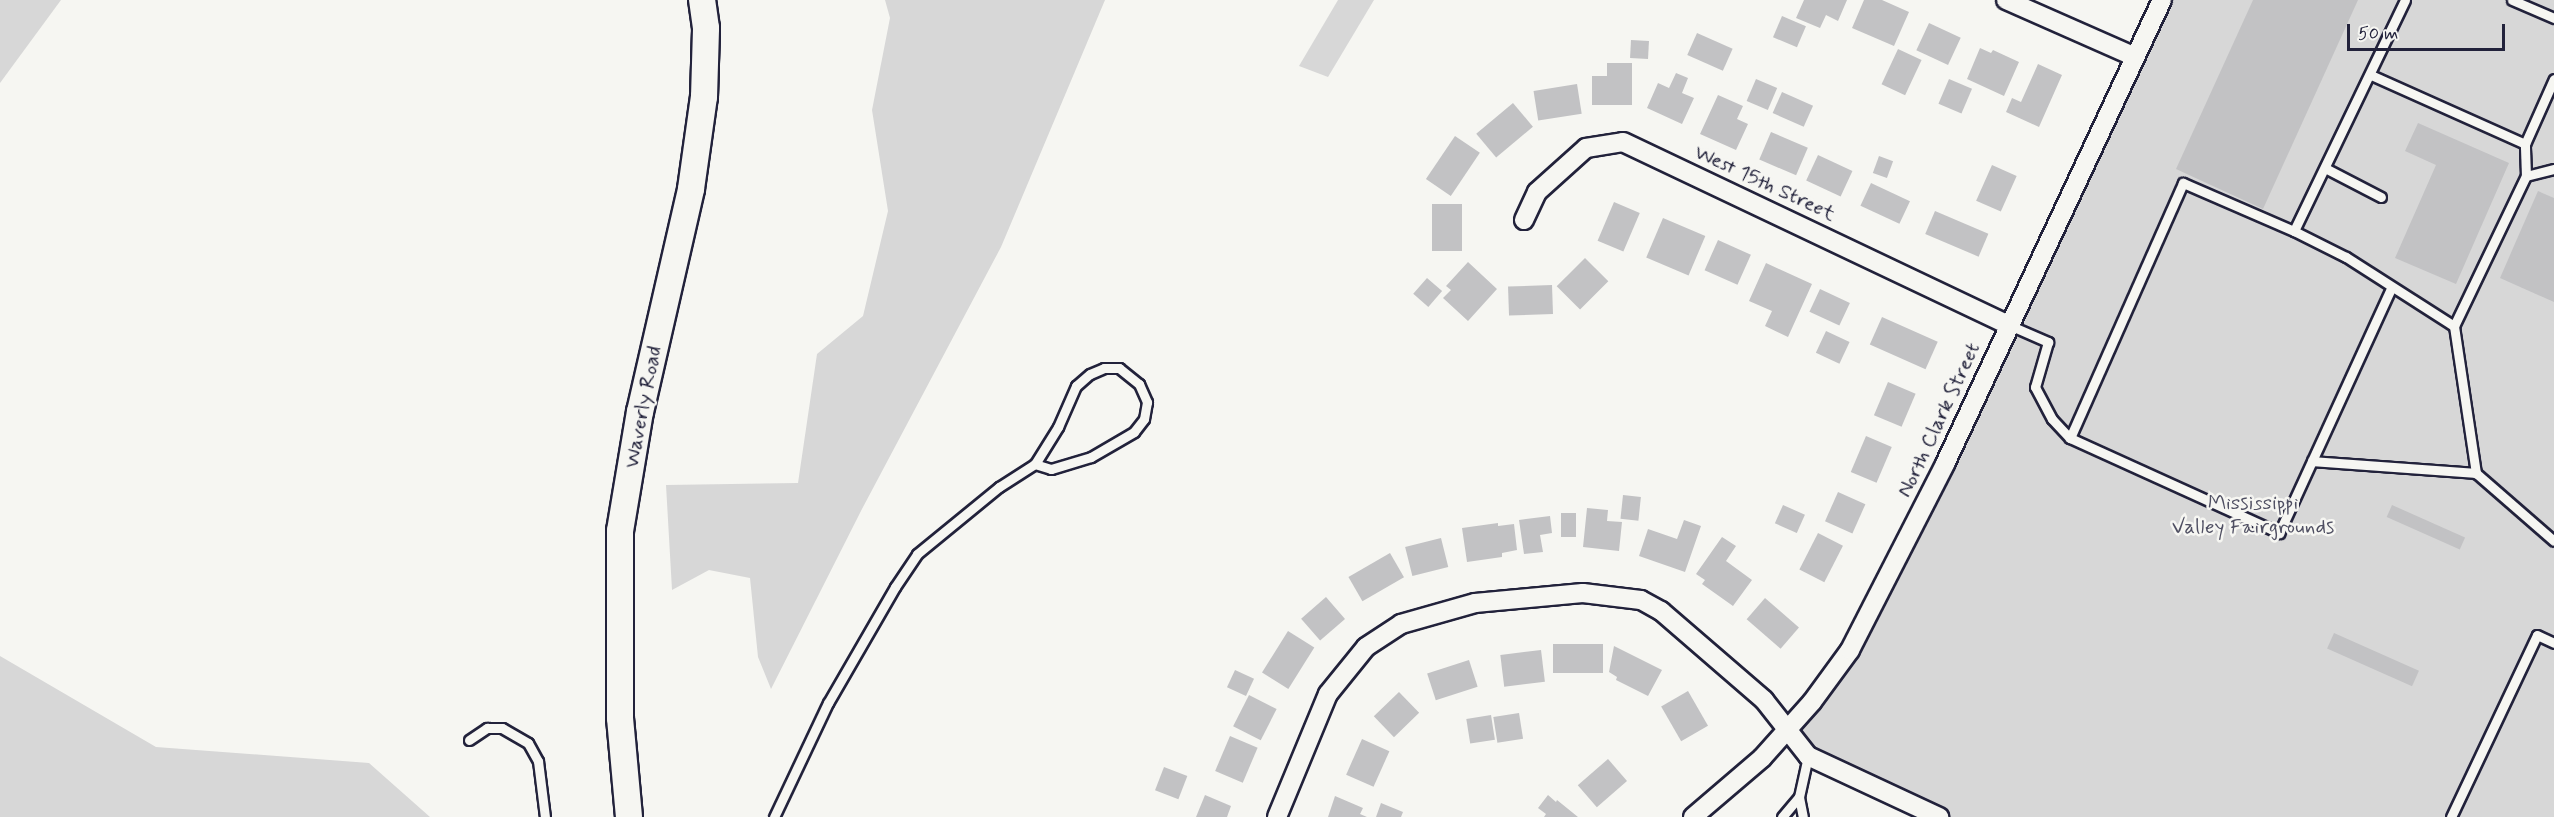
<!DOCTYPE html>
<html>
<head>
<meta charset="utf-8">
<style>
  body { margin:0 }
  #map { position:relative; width:2554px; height:817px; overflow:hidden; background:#f6f6f2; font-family:Mynerve,sans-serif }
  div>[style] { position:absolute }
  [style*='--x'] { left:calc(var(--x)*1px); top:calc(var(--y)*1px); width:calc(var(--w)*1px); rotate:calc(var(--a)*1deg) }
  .green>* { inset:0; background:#d7d7d7 }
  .building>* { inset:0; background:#c2c2c4; transform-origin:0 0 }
  .roads { filter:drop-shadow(2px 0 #22223b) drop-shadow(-2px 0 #22223b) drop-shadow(0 2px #22223b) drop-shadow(0 -2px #22223b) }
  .lane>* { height:9px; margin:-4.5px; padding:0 4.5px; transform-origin:4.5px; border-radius:4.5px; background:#f6f6f2 }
  .street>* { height:18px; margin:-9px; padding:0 9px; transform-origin:9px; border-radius:9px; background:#f6f6f2 }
  .secondary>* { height:26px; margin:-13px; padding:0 13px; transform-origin:13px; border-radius:13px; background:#f6f6f2 }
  span { translate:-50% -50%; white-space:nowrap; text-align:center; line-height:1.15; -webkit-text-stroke:5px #f6f6f2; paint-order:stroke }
  .street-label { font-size:21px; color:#22223b }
  .park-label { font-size:21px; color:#4f4f62 }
  .scale { position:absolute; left:2347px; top:24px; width:158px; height:27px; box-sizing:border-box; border:3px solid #22223b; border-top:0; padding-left:8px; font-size:18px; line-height:21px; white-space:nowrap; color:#22223b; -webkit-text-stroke:4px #f6f6f2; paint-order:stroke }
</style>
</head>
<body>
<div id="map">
  <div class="green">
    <div style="clip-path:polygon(0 0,61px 0,0 83px)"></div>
    <div style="clip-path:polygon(885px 0,1105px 0,1001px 247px,862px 509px,771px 689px,758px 657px,750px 578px,709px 570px,672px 590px,666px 485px,798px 483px,817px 354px,863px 316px,888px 211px,872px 110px,890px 18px)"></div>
    <div style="clip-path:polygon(1338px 0,1374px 0,1328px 77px,1299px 66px)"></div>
    <div style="clip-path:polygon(2162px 0,2554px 0,2554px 817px,1946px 817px,1808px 756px,1788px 730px,1850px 650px)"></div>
    <div style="clip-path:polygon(0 656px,156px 747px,369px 763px,430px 817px,0 817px)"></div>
  </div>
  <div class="building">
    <div style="clip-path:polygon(1804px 0,1847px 0,1838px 21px,1826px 15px,1820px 28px,1796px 18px)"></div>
    <div style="clip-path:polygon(1864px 0,1882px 0,1909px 12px,1894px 46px,1852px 28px)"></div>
    <div style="clip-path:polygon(2253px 0,2358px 0,2263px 209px,2176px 169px)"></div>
    <div style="left:1782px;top:16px;width:26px;height:23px;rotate:23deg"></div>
    <div style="left:1929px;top:23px;width:35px;height:30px;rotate:25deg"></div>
    <div style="left:1697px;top:33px;width:39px;height:24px;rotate:24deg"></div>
    <div style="left:1631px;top:40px;width:18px;height:18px;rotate:3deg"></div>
    <div style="clip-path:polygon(1980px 48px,1991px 53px,1993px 50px,2019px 62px,2004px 96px,1967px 79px)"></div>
    <div style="left:1898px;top:49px;width:26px;height:39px;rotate:25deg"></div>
    <div style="clip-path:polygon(1607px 63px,1632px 63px,1632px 105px,1592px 105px,1592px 76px,1607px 76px)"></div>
    <div style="clip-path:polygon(2038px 64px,2062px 75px,2039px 127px,2006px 112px,2012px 98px,2021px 102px)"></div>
    <div style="clip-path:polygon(1676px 73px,1688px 78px,1682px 93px,1694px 98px,1682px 124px,1647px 108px,1658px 83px,1669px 88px)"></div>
    <div style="left:1756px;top:79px;width:23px;height:24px;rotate:23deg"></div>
    <div style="left:1949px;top:79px;width:25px;height:27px;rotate:23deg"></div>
    <div style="left:1577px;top:84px;width:30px;height:44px;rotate:81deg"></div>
    <div style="left:1782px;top:92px;width:34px;height:23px;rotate:24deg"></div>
    <div style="clip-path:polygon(1718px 95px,1743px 106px,1737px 119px,1748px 124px,1736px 150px,1700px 134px)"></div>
    <div style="left:1513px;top:103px;width:31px;height:48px;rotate:50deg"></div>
    <div style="clip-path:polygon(2418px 123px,2509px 163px,2456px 284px,2395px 258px,2436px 165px,2405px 151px)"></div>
    <div style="left:1771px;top:132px;width:40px;height:30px;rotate:23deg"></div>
    <div style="left:1455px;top:136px;width:30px;height:52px;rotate:34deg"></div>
    <div style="left:1818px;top:155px;width:38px;height:28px;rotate:25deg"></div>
    <div style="left:1879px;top:156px;width:15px;height:18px;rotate:20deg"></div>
    <div style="left:1992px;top:165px;width:27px;height:39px;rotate:24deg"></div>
    <div style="left:1871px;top:183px;width:43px;height:25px;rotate:25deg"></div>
    <div style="clip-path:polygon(2538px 191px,2554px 198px,2554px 302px,2500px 278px)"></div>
    <div style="left:1614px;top:202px;width:28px;height:42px;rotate:23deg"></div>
    <div style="left:1432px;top:204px;width:30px;height:47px"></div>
    <div style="left:1935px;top:211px;width:58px;height:25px;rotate:23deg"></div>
    <div style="left:1663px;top:218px;width:46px;height:43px;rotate:23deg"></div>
    <div style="left:1718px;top:240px;width:36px;height:33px;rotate:24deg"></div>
    <div style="left:1585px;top:258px;width:33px;height:40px;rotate:45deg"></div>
    <div style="clip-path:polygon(1468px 262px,1497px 289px,1468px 321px,1443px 298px,1451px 290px,1446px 286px)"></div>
    <div style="clip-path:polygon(1766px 263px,1812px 284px,1788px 337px,1765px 326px,1772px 311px,1749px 301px)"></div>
    <div style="left:1427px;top:278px;width:20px;height:21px;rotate:41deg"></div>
    <div style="left:1552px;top:285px;width:29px;height:44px;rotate:88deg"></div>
    <div style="left:1820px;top:289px;width:33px;height:25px;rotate:25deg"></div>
    <div style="left:1882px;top:317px;width:61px;height:30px;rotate:24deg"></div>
    <div style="left:1826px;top:331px;width:26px;height:24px;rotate:25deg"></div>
    <div style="left:1888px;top:382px;width:30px;height:36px;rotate:23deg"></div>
    <div style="left:1866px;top:436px;width:28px;height:39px;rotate:23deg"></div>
    <div style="left:1838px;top:492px;width:30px;height:32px;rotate:24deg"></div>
    <div style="left:1623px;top:495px;width:18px;height:24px;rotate:6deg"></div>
    <div style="left:1783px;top:505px;width:24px;height:20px;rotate:24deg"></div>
    <div style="left:2392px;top:505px;width:80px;height:13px;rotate:24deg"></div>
    <div style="clip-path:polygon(1587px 508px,1608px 510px,1607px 521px,1622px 522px,1619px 551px,1583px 547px)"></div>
    <div style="left:1561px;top:513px;width:15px;height:24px"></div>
    <div style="clip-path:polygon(1550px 516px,1552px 533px,1540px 535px,1543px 552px,1524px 554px,1519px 520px)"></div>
    <div style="clip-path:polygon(1684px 520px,1701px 526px,1685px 572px,1639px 556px,1648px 529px,1677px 539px)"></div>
    <div style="clip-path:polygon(1498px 523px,1498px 526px,1514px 524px,1517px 550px,1502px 553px,1502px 557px,1467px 562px,1462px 528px)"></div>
    <div style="left:1818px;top:533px;width:28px;height:41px;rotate:27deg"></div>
    <div style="clip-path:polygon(1722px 537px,1736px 546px,1726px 561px,1752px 580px,1733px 606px,1702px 584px,1705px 580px,1696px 574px)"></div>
    <div style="left:1441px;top:538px;width:30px;height:37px;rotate:76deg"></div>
    <div style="left:1390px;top:553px;width:28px;height:48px;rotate:60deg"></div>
    <div style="left:1326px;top:597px;width:29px;height:33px;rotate:49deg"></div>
    <div style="left:1765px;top:598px;width:45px;height:28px;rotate:41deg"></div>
    <div style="left:1288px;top:631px;width:31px;height:49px;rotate:32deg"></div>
    <div style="left:2334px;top:633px;width:93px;height:17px;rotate:24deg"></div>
    <div style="left:1603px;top:644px;width:29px;height:50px;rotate:90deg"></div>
    <div style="clip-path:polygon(1614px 646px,1662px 670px,1648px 696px,1616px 680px,1617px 677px,1609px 672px)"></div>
    <div style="left:1541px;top:650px;width:32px;height:41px;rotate:83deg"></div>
    <div style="left:1469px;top:660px;width:28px;height:44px;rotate:72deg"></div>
    <div style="left:1235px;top:670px;width:21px;height:19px;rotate:25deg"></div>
    <div style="left:1688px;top:691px;width:40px;height:31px;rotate:60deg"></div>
    <div style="left:1399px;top:692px;width:29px;height:35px;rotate:46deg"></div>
    <div style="left:1249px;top:695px;width:31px;height:35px;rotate:27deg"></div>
    <div style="left:1519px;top:713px;width:26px;height:26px;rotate:81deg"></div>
    <div style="left:1491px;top:715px;width:25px;height:25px;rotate:81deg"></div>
    <div style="left:1230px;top:736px;width:30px;height:38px;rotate:23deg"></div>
    <div style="left:1362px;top:739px;width:30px;height:39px;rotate:24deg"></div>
    <div style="left:1608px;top:759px;width:29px;height:40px;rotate:49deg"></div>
    <div style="left:1164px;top:767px;width:25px;height:25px;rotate:21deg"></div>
    <div style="clip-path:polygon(1205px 795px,1231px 806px,1227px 817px,1196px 817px)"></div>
    <div style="clip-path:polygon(1548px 795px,1556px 802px,1557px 800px,1578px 817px,1544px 817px,1546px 814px,1538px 808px)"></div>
    <div style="clip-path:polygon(1335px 796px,1363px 808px,1360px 814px,1367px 817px,1328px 817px)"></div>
    <div style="clip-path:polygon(1381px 803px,1403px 812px,1401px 817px,1376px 817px)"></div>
  </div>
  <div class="roads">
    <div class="lane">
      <div style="--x:2405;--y:0;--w:256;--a:115.7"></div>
      <div style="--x:2294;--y:231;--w:58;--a:26.6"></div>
      <div style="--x:2346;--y:257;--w:128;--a:32.6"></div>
      <div style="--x:2454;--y:326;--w:149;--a:81.5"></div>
      <div style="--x:2476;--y:473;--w:103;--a:41.1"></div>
      <div style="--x:2512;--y:0;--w:46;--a:23.2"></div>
      <div style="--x:2371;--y:75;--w:169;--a:24.1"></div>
      <div style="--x:2525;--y:144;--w:71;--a:-66"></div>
      <div style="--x:2325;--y:168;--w:63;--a:27.4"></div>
      <div style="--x:2526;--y:176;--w:29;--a:-14"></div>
      <div style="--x:2009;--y:325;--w:43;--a:23.6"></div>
      <div style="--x:2048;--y:342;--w:47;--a:106.1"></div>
      <div style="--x:2035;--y:387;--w:36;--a:62"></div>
      <div style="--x:2052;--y:419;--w:26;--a:47"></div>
      <div style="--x:2070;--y:438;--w:230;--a:24.4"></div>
      <div style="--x:2279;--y:533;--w:269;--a:-65.4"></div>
      <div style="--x:2454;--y:326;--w:166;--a:-64.4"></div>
      <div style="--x:2526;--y:176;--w:32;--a:-92"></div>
      <div style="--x:1104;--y:368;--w:15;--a:0"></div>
      <div style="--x:1119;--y:368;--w:26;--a:39"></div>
      <div style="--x:1139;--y:384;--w:20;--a:66"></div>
      <div style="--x:1147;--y:402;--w:17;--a:100"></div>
      <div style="--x:1144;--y:419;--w:16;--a:128"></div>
      <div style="--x:1134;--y:432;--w:50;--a:149.8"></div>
      <div style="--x:1091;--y:457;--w:42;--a:163.3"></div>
      <div style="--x:1051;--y:469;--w:17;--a:-163"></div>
      <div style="--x:1035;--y:464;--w:44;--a:-58.1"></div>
      <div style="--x:1058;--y:427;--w:45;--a:-66.3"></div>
      <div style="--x:1076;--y:386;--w:18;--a:-41"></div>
      <div style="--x:1090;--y:374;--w:15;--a:-23"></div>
      <div style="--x:2070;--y:438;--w:279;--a:-66.1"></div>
      <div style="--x:2183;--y:183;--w:121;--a:23.4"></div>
      <div style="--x:2312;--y:461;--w:164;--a:4.2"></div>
      <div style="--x:469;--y:740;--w:22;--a:-34"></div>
      <div style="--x:487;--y:728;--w:15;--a:0"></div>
      <div style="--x:502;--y:728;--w:30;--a:30"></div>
      <div style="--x:528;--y:743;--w:21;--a:61"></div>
      <div style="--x:538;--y:761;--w:56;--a:82.9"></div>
      <div style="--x:1799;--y:797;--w:42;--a:-77.6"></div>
      <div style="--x:774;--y:817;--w:126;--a:-64.7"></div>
      <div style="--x:828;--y:703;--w:134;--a:-60"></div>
      <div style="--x:895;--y:587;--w:40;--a:-56"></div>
      <div style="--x:917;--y:554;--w:106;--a:-39.3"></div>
      <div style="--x:999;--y:487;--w:43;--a:-32.6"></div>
      <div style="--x:1782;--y:817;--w:26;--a:-50"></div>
      <div style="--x:1799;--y:797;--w:20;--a:79"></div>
      <div style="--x:2451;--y:817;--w:201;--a:-64.7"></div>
      <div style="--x:2537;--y:635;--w:19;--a:25"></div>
    </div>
    <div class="street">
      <div style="--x:2006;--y:0;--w:141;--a:23.8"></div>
      <div style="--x:1524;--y:220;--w:31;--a:-65"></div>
      <div style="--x:1537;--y:192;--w:66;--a:-41.9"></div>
      <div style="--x:1586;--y:148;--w:37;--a:-9"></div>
      <div style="--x:1623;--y:142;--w:427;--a:25.4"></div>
      <div style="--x:1277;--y:817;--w:133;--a:-67.5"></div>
      <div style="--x:1328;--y:694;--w:60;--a:-51"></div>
      <div style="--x:1366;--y:647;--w:42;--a:-33.3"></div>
      <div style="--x:1401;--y:624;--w:77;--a:-15.8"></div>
      <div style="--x:1475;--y:603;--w:108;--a:-5.3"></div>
      <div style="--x:1583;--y:593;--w:58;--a:6.9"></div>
      <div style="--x:1641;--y:600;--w:23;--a:29"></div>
      <div style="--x:1661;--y:611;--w:136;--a:40.8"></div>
      <div style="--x:1764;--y:700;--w:71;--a:51.8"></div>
      <div style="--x:1808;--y:756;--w:145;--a:25"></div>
      <div style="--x:1693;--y:817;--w:91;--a:-40.5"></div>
      <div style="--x:1762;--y:758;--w:75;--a:-48.2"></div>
      <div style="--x:1812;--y:702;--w:64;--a:-53.8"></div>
      <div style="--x:1850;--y:650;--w:209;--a:-62.9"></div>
      <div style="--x:1945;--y:464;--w:512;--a:-64.94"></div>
    </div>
    <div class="secondary">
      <div style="--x:629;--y:817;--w:99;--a:-95.2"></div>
      <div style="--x:620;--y:718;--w:187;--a:-90"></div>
      <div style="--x:620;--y:531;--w:121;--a:-80.5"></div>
      <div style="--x:640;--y:412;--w:229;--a:-77.1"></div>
      <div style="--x:691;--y:189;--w:93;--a:-82"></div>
      <div style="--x:704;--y:97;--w:69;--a:-88.3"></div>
      <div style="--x:706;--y:28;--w:28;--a:-98"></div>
    </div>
  </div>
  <div class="street-label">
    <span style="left:1765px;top:183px;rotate:25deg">West 15th Street</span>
    <span style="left:643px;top:407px;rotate:-79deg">Waverly Road</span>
    <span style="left:1939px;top:420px;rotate:-65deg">North Clark Street</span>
  </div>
  <div class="park-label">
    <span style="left:2253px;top:515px">Mississippi<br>Valley Fairgrounds</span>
  </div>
  <div class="scale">50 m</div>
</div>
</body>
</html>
